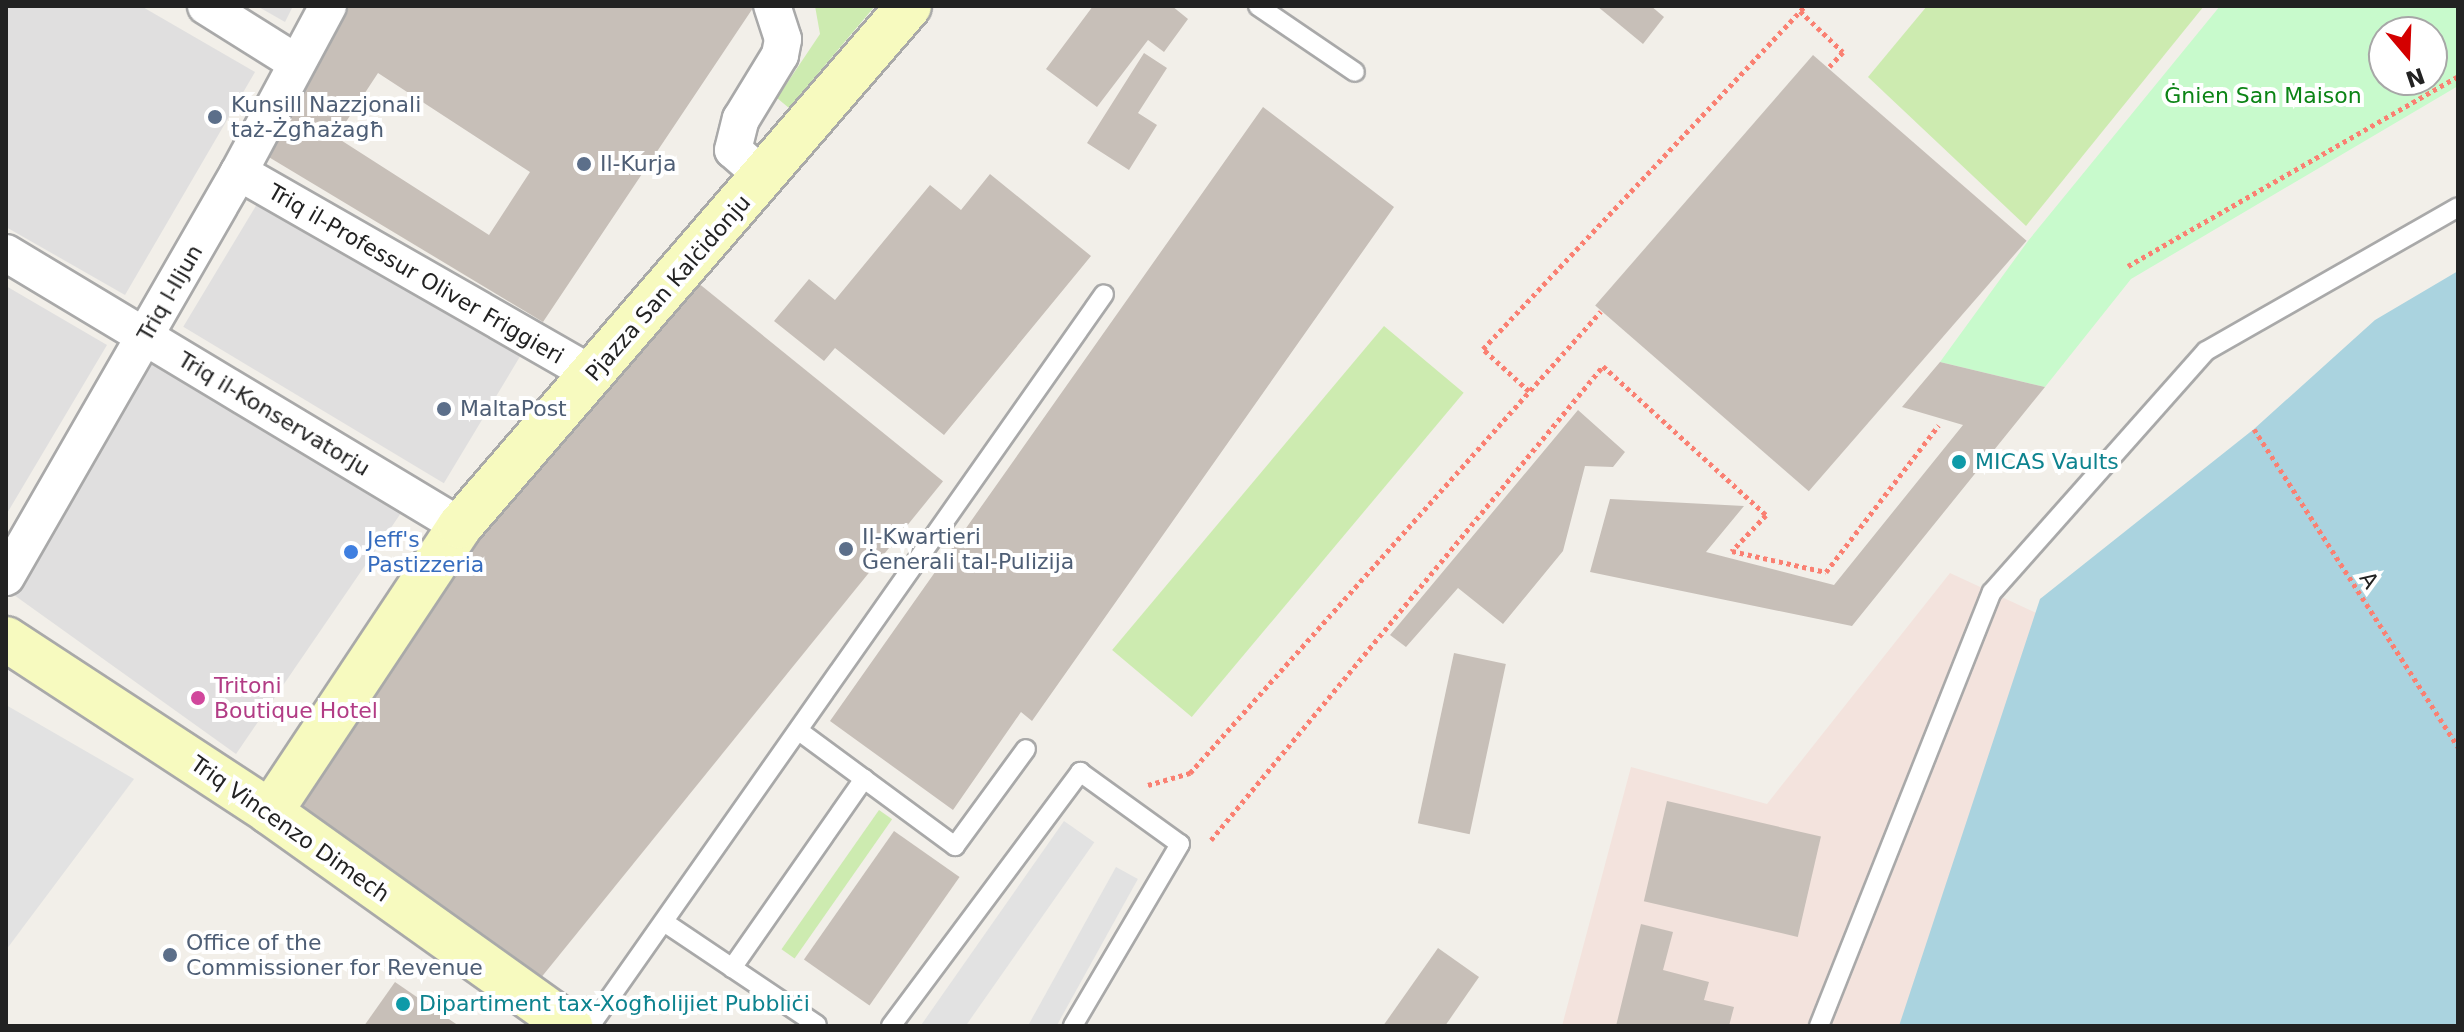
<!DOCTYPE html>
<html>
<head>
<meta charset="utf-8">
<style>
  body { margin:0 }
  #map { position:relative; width:2464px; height:1032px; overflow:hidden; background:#f2efe9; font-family:"DejaVu Sans",sans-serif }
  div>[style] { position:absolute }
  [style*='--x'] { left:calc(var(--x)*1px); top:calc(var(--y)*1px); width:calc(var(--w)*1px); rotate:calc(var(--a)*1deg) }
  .residential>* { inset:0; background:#e0dfdf; transform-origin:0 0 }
  .military>* { inset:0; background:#f3e3dd }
  .grass>* { inset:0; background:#cdebb0; transform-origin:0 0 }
  .park>* { inset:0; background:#c8facc }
  .parking>* { inset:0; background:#e2e2e2; transform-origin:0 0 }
  .water>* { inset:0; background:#aad3df }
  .building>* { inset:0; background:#c7bfb8; transform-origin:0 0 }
  .path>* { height:5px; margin-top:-2.5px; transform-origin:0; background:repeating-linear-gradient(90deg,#fa8072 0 4px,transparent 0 8px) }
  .roads { filter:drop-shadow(2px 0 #a9a9a9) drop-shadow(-2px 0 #a9a9a9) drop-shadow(0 2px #a9a9a9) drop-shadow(0 -2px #a9a9a9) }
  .lane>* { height:18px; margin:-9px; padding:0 9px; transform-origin:9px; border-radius:9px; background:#fff }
  .street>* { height:36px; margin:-18px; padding:0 18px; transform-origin:18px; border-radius:18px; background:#fff }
  .secondary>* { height:44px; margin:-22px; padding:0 22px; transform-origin:22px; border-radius:22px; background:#f7fabf }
  .dots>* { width:22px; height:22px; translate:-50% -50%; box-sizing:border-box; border:4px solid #fff; border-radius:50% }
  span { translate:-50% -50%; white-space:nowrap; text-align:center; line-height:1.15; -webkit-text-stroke:8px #fff; paint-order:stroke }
  .park-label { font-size:22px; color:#0c8416 }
  .service-label { font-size:22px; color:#4e5e75 }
  .left { translate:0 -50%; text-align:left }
  .street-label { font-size:22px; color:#222 }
  .culture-label { font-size:22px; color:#0d838f }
  .shop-label { font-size:22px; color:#366cbe }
  .hotel-label { font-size:22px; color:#b23c85 }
  .frame { position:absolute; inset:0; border:8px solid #222; pointer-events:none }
  .north { position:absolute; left:2368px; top:16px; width:80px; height:80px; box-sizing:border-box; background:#fff; border:2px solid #a7a7a7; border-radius:50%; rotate:161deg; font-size:22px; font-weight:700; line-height:32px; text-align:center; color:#222 }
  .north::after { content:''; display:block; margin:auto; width:28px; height:36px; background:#d40000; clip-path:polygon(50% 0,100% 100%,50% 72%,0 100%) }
</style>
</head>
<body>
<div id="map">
  <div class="residential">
    <div style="clip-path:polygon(6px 6px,141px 6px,255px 72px,125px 295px,6px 227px)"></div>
    <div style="clip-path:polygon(257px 6px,293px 6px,285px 22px)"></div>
    <div style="left:260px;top:199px;width:304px;height:149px;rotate:31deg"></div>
    <div style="clip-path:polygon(6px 286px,107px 345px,6px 515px)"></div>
    <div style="clip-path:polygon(140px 357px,401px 513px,236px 754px,14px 595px)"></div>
  </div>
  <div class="military">
    <div style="clip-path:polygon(1950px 573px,2118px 651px,2106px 1026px,1562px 1026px,1631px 767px,1767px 804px)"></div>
  </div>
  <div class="grass">
    <div style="clip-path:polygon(815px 6px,875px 6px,789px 108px,777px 98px,820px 34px)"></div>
    <div style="clip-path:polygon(1927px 6px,2204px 6px,2026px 226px,1868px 77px)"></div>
    <div style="left:1384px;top:326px;width:104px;height:423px;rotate:40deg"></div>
    <div style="left:879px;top:810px;width:16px;height:170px;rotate:35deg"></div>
  </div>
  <div class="park">
    <div style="clip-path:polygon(evenodd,2220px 6px,2458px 6px,2458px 86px,2131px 279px,2045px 387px,1940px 362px,2028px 241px,2220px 6px,2384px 32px,2432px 32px,2432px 80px,2384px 80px,2384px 32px)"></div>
  </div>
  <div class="parking">
    <div style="clip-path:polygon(6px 705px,134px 779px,6px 950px)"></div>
    <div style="left:1064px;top:821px;width:37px;height:252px;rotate:35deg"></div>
    <div style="left:1116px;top:867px;width:25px;height:183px;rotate:29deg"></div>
  </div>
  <div class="water">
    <div style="clip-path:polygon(2458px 271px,2458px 1026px,1899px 1026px,2040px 599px,2254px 429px,2375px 320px)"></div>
  </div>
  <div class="building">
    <div style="clip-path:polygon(evenodd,346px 6px,750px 6px,753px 8px,543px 322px,267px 156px,346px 6px,378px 73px,530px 172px,489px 235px,336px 137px,378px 73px)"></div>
    <div style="clip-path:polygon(1093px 6px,1172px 6px,1188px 19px,1164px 52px,1148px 40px,1097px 107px,1046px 69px)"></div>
    <div style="clip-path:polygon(1597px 6px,1651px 6px,1664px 17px,1643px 44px)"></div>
    <div style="clip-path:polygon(1144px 53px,1167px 68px,1138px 113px,1157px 125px,1129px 170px,1087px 143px)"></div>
    <div style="left:1813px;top:55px;width:283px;height:332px;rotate:41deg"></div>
    <div style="clip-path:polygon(1263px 107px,1394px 207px,1032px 721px,1021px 712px,953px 810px,830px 721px)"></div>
    <div style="clip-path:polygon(990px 174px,1091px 256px,944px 435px,835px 348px,824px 361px,774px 321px,809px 279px,835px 300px,930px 185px,961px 210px)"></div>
    <div style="left:692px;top:278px;width:323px;height:662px;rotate:39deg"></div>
    <div style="clip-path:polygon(1940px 362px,2045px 387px,1852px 626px,1590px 572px,1610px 499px,1744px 506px,1706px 552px,1834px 585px,1963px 425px,1902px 407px)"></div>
    <div style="clip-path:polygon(1578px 410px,1625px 452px,1613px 467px,1585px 466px,1563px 551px,1503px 624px,1458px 588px,1406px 647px,1390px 635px)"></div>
    <div style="left:1454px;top:653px;width:53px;height:174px;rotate:12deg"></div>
    <div style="left:1667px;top:801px;width:158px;height:103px;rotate:13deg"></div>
    <div style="left:894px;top:831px;width:80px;height:157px;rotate:35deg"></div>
    <div style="clip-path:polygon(1641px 924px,1673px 932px,1663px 970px,1709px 982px,1704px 1000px,1734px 1007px,1729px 1026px,1616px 1026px)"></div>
    <div style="clip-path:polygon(1438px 948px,1479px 977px,1445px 1026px,1383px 1026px)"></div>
    <div style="clip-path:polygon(395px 982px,459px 1026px,364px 1026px)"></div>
  </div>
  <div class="path">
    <div style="--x:1800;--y:11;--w:59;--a:43.6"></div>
    <div style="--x:1843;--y:52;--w:22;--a:133"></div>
    <div style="--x:2128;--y:266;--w:381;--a:-29.9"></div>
    <div style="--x:1529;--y:391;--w:62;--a:-137.6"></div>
    <div style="--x:1483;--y:349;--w:470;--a:-46.8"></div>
    <div style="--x:2254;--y:429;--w:378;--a:57.3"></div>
    <div style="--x:1148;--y:785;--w:44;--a:-15.9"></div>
    <div style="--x:1190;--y:773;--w:618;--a:-48.34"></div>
    <div style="--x:1211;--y:840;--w:615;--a:-50.41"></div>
    <div style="--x:1603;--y:366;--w:221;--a:42.4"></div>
    <div style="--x:1766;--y:515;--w:50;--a:133.4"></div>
    <div style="--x:1732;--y:551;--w:96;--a:12.6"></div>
    <div style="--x:1826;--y:572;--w:185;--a:-52.5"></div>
  </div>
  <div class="roads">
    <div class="lane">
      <div style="--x:1258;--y:6;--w:117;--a:34.2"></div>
      <div style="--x:799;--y:731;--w:194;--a:36.4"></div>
      <div style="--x:955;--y:846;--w:120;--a:-53.8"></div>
      <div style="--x:664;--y:922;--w:184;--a:33.9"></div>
      <div style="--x:732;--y:968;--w:231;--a:-55.1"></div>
      <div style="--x:590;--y:1026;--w:894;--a:-54.92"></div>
      <div style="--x:891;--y:1026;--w:317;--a:-53.3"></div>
      <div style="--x:1080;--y:772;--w:123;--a:35.8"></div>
      <div style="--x:1180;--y:844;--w:211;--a:120.5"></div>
      <div style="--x:1819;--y:1026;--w:467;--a:-68.3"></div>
      <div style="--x:1992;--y:592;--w:322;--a:-48.4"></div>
      <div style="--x:2206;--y:351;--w:290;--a:-29.7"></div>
    </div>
    <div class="street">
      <div style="--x:206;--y:6;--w:107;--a:32.1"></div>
      <div style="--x:239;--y:172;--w:408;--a:29.8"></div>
      <div style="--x:764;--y:177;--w:41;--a:-138.9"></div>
      <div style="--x:733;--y:150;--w:32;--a:-76"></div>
      <div style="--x:741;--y:119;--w:75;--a:-58.6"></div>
      <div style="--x:780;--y:55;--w:16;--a:-79"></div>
      <div style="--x:783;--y:39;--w:35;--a:-108"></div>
      <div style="--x:6;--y:253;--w:530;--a:31.02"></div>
      <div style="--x:6;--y:577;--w:467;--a:-60.1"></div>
      <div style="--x:239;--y:172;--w:188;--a:-61.8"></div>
    </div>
    <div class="secondary">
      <div style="--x:6;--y:639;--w:316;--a:33.2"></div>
      <div style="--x:270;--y:812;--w:369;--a:35.5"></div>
      <div style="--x:270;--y:812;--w:343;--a:-56.4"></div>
      <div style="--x:460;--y:526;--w:687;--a:-49.19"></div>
    </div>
  </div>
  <div class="dots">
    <div style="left:215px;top:117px;background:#5c6f8a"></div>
    <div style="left:584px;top:164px;background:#5c6f8a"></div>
    <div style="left:444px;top:409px;background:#5c6f8a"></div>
    <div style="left:1959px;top:462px;background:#0f9aa8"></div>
    <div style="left:846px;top:549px;background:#5c6f8a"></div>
    <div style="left:351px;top:552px;background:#3f7fe0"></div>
    <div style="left:198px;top:698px;background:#d1479c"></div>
    <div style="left:170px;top:955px;background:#5c6f8a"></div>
    <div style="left:403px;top:1004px;background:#0f9aa8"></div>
  </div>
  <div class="park-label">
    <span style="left:2263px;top:96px">Ġnien San Maison</span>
  </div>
  <div class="service-label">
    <span class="left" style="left:231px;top:117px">Kunsill Nazzjonali<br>taż-Żgħażagħ</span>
    <span class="left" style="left:600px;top:164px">Il-Kurja</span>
    <span class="left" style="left:460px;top:409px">MaltaPost</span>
    <span class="left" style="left:862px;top:549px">Il-Kwartieri<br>Ġenerali tal-Pulizija</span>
    <span class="left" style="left:186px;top:955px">Office of the<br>Commissioner for Revenue</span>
  </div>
  <div class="street-label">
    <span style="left:416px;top:274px;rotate:30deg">Triq il-Professur Oliver Friggieri</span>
    <span style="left:668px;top:288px;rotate:-49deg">Pjazza San Kalċidonju</span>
    <span style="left:170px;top:293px;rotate:-60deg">Triq l-Iljun</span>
    <span style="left:274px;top:414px;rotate:31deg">Triq il-Konservatorju</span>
    <span style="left:2369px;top:580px;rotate:57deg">A</span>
    <span style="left:290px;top:829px;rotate:35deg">Triq Vincenzo Dimech</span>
  </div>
  <div class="culture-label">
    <span class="left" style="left:1975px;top:462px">MICAS Vaults</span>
    <span class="left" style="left:419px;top:1004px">Dipartiment tax-Xogħolijiet Pubbliċi</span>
  </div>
  <div class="shop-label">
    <span class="left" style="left:367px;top:552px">Jeff's<br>Pastizzeria</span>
  </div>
  <div class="hotel-label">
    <span class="left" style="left:214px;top:698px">Tritoni<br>Boutique Hotel</span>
  </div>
  <div class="frame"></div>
  <div class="north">N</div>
</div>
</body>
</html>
